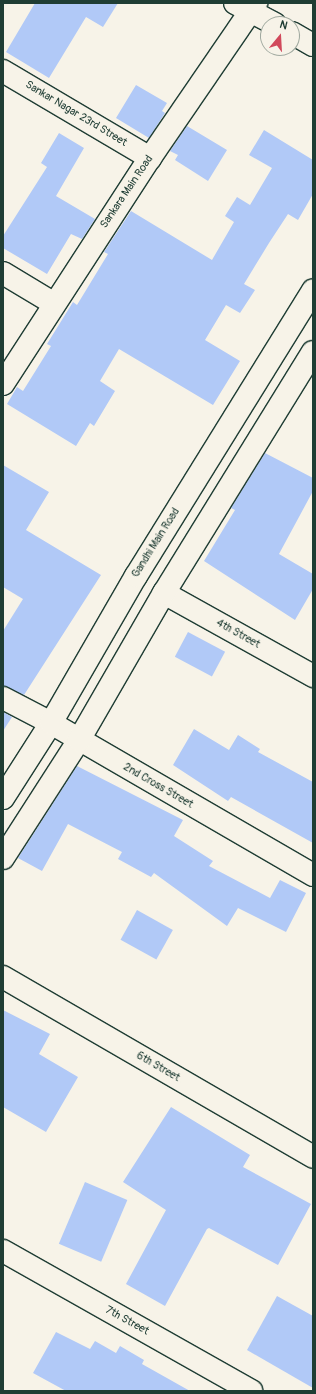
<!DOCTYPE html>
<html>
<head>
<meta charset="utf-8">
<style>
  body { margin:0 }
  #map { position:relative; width:316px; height:1394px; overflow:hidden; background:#f7f3e8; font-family:Pangolin,sans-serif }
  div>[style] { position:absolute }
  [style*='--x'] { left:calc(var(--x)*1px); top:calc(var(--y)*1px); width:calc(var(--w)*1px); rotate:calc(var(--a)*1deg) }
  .building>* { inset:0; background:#b1c9f7; transform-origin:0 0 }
  .roads { filter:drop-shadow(1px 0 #1f3d34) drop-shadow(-1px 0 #1f3d34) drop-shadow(0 1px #1f3d34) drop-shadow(0 -1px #1f3d34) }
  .minor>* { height:22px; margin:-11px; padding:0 11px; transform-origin:11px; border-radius:11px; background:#f7f3e8 }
  .tertiary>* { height:22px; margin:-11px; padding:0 11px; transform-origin:11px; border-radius:11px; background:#f7f3e8 }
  span { translate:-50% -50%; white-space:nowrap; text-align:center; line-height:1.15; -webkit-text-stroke:4px #f7f3e8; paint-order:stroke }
  .street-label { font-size:11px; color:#1f3d34 }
  .frame { position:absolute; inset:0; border:4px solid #1f3d34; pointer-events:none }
  .north { position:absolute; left:260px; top:16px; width:40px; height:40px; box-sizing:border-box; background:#f7f3e8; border:1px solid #a1aaa0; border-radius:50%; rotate:18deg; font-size:11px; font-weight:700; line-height:16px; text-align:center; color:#1f3d34 }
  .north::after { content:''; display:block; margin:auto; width:14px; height:18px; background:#d1495b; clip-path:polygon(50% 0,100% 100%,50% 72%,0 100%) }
</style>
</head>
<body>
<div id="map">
  <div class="building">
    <div style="clip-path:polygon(35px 3px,118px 3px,103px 27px,86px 17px,49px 78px,6px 52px)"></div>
    <div style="clip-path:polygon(136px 85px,167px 103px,162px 111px,165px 113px,149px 138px,116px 118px)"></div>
    <div style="clip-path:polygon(187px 126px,227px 150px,208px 181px,175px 160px,178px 155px,170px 151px)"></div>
    <div style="clip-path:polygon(264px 130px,313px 160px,313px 194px,298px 220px,288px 214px,269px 243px,244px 284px,255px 290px,240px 313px,226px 305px,205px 340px,240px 361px,213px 405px,119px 349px,100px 381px,115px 391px,94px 426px,90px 423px,76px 446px,7px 404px,17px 387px,23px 391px,51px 346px,47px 344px,73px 302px,77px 305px,108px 254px,104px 252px,131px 211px,212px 260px,234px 222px,225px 216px,237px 197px,250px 205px,272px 168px,249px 155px)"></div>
    <div style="clip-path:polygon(59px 133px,84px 148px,56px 196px,95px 219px,82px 239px,71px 234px,47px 274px,3px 248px,3px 236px,47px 167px,41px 163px)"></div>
    <div style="clip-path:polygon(265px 453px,313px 478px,313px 491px,279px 554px,313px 574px,313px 589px,295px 620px,204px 561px,235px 510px,231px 508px)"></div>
    <div style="clip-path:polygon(3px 465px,49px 492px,26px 530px,101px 575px,24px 695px,3px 686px,3px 631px,23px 599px,3px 587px)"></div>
    <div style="left:188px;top:632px;width:42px;height:28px;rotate:28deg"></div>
    <div style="clip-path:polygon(3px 712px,12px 717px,3px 731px)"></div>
    <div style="clip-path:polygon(194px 729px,229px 750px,238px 735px,260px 749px,258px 752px,313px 782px,313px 843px,231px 797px,228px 801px,173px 765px)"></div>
    <div style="clip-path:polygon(77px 766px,183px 820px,174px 836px,213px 861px,209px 866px,270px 898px,280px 880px,306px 893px,286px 932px,238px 908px,227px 926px,154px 873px,151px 877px,118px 859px,122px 852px,68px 824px,42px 871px,18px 858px)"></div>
    <div style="left:137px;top:910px;width:41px;height:34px;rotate:29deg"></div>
    <div style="clip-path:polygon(3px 1010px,50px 1034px,39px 1054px,78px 1077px,46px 1132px,3px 1107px)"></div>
    <div style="clip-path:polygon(171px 1107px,250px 1155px,243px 1167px,311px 1204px,278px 1265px,209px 1228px,207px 1229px,165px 1306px,126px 1284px,166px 1210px,123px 1182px)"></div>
    <div style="left:85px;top:1182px;width:46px;height:67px;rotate:23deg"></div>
    <div style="clip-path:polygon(277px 1296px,313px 1316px,313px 1388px,247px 1350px)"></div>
    <div style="clip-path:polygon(56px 1332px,90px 1349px,95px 1341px,116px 1353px,120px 1346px,144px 1360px,142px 1364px,190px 1391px,66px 1391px,33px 1373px)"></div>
  </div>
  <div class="roads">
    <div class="minor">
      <div style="--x:235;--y:3;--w:45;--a:27.7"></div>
      <div style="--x:292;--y:33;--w:24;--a:30"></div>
      <div style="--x:3;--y:71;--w:171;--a:30.6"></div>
      <div style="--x:3;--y:273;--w:58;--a:31"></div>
      <div style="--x:3;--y:384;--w:270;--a:-57"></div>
      <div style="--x:150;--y:158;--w:188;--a:-55.6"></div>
      <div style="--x:164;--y:593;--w:171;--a:29.1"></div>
      <div style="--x:3;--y:698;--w:54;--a:27.5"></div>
      <div style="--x:51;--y:723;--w:303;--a:30.1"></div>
      <div style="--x:3;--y:977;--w:358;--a:30.1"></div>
      <div style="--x:3;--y:1251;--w:285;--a:29.4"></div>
    </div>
    <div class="tertiary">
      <div style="--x:3;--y:798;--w:89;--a:-57.4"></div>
      <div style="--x:51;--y:723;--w:170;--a:-60"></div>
      <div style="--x:136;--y:576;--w:336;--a:-58.2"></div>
      <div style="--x:3;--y:858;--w:140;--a:-57.2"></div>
      <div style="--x:79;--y:740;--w:170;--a:-60"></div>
      <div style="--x:164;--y:593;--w:283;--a:-58.3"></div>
    </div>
  </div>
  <div class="street-label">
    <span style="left:76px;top:114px;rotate:31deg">Sankar Nagar 23rd Street</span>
    <span style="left:127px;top:192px;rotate:-56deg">Sankara Main Road</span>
    <span style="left:156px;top:543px;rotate:-58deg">Gandhi Main Road</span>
    <span style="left:238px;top:634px;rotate:29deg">4th Street</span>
    <span style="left:158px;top:786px;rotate:30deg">2nd Cross Street</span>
    <span style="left:158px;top:1067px;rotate:30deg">6th Street</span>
    <span style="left:127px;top:1321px;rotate:29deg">7th Street</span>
  </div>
  <div class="frame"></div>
  <div class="north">N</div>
</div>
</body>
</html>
